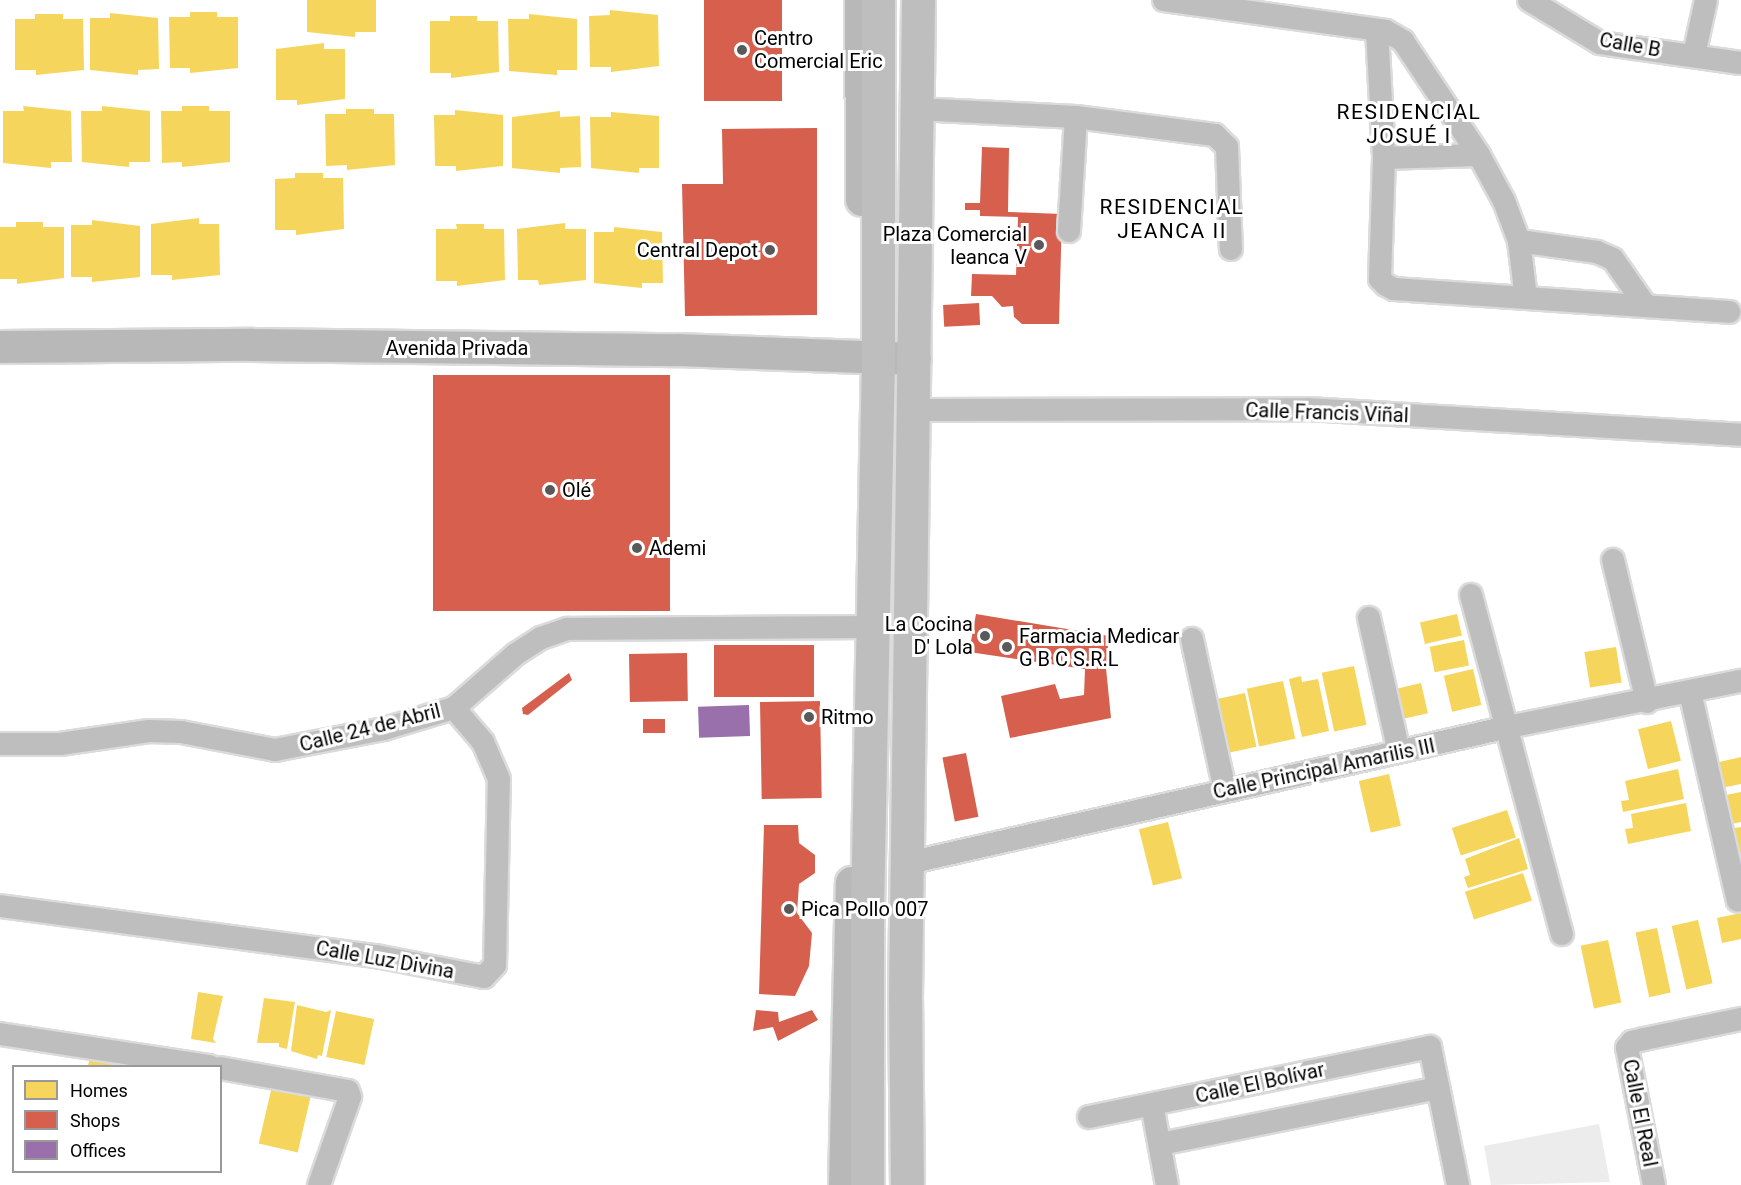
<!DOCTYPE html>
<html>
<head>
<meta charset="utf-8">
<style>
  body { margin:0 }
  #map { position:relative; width:1741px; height:1185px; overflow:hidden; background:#fff; font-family:Roboto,sans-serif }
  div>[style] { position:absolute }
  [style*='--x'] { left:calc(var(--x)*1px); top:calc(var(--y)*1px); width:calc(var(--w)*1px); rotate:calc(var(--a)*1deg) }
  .green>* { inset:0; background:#ececec }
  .homes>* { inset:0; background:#f6d55c; transform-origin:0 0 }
  .shops>* { inset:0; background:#d6604d; transform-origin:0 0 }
  .offices>* { inset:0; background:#9970ab; transform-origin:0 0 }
  .roads { filter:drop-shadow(2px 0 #dbdbdb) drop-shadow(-2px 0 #dbdbdb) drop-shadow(0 2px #dbdbdb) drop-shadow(0 -2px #dbdbdb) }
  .street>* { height:22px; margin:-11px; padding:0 11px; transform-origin:11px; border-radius:11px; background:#bebebe }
  .secondary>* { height:32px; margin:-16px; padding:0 16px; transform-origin:16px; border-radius:16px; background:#b8b8b8 }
  .primary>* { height:33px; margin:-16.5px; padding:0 16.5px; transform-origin:16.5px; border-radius:16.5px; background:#bebebe }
  .dots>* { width:16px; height:16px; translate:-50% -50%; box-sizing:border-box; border:3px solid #fff; border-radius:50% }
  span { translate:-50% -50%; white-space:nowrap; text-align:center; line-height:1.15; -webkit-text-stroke:6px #fff; paint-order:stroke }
  .poi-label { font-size:20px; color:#000 }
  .left { translate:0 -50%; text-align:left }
  .right { translate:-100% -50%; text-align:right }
  .street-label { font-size:20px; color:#000 }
  .neighbourhood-label { font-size:21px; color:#000; letter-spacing:1.5px }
  .legend { position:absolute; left:12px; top:1065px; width:210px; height:108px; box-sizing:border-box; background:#fff; border:2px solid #999; margin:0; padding:8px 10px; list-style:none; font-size:18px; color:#000 }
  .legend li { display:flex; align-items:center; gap:12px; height:30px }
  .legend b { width:30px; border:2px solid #999 }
</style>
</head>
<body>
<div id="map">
  <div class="green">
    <div style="clip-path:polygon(1599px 1124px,1610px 1182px,1491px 1185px,1484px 1146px)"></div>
  </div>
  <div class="homes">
    <div style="clip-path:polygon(307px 0,376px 0,376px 32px,355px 32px,355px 37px,307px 32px)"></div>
    <div style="clip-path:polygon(610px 10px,658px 15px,659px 66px,611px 72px,611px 67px,590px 67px,589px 16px,610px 15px)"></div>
    <div style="clip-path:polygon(190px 12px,217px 12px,217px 17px,238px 17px,238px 68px,190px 73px,190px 68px,170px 68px,169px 17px,190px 17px)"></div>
    <div style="clip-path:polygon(110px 13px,158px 18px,159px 69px,138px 70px,138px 75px,90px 70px,90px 18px,110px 18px)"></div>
    <div style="clip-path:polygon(35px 14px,63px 14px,63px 19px,83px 19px,84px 70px,36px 75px,36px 70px,15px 70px,15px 19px,35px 19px)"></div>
    <div style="clip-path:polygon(529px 14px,577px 19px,577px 70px,557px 70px,557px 75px,509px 71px,508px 19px,529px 19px)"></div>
    <div style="clip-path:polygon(450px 16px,477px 16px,477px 21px,498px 21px,499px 72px,451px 78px,451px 73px,430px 73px,430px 21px,450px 21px)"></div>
    <div style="clip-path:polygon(324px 43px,324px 49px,345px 49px,345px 99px,297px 105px,297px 100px,276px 100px,276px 49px)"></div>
    <div style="clip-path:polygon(23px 106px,71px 111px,72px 162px,51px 162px,51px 168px,3px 163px,3px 111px,24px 111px)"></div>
    <div style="clip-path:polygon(102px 106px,150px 111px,150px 162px,129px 162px,129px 167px,82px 162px,81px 111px,102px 111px)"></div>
    <div style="clip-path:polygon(182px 106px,209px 106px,209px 111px,230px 111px,230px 162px,182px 167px,182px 162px,162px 163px,161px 111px,182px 111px)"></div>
    <div style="clip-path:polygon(346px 109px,374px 109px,374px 114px,394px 114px,395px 165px,347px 170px,347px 165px,326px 166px,325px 114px,346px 114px)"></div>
    <div style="clip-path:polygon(455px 110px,503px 115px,503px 166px,456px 171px,456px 166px,435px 166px,434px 115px,455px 115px)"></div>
    <div style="clip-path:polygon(560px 111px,560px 117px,580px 116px,581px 167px,560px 168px,560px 173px,512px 168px,512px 117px)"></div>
    <div style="clip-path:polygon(611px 112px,659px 116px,659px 168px,639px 168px,639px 173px,591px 168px,590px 117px,611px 117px)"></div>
    <div style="clip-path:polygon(295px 173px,323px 173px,323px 178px,343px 178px,344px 229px,296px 235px,296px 230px,275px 230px,275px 179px,295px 178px)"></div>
    <div style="clip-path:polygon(199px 218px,199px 224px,219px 224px,220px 275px,172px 280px,172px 275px,151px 275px,151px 224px)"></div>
    <div style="clip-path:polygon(92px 220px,140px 226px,140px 277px,92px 282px,92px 277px,71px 277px,71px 225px,92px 225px)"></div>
    <div style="clip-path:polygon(16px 222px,43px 222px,43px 227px,64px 227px,64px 278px,17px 284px,17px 279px,0 279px,0 227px,16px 227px)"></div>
    <div style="clip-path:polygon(565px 223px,565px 229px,586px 229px,586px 280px,539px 285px,538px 280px,518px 280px,517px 229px)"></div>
    <div style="clip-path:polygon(456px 224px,484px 224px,484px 229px,504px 229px,505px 280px,457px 286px,457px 281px,436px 281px,436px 229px,457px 229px)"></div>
    <div style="clip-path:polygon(614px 227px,662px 232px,663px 283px,642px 283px,642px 288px,594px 283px,594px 232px,614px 232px)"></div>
    <div style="left:1457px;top:614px;width:22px;height:38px;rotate:77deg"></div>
    <div style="left:1464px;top:640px;width:26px;height:35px;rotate:79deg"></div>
    <div style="left:1616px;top:647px;width:36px;height:32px;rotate:81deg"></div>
    <div style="left:1354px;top:666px;width:60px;height:33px;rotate:78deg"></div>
    <div style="left:1473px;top:669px;width:37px;height:30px;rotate:77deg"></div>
    <div style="clip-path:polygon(1301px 676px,1302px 682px,1318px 679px,1329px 731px,1302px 737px,1289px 679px)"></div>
    <div style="left:1283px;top:681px;width:59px;height:37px;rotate:78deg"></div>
    <div style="left:1421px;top:683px;width:31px;height:24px;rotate:77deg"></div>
    <div style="left:1245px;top:693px;width:55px;height:32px;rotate:78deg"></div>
    <div style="left:1671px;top:721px;width:41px;height:34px;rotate:76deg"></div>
    <div style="clip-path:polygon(1741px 757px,1741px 784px,1721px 788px,1715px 763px)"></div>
    <div style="clip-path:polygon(1678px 769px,1684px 799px,1623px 812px,1621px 801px,1629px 800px,1625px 781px)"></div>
    <div style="left:1389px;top:774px;width:53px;height:31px;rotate:77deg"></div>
    <div style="clip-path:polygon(1741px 792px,1741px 822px,1727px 825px,1721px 796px)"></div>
    <div style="clip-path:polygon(1686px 803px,1691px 831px,1628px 844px,1625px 829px,1633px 828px,1631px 814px)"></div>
    <div style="left:1507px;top:810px;width:29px;height:58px;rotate:72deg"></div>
    <div style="left:1168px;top:822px;width:58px;height:30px;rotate:76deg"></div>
    <div style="clip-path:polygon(1741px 827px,1741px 856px,1735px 857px,1729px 829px)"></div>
    <div style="clip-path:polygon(1519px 838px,1528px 869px,1468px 888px,1464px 877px,1470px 875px,1465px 859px)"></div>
    <div style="left:1523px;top:873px;width:29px;height:61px;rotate:72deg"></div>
    <div style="clip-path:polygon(1741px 913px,1741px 939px,1722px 943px,1717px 918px)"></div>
    <div style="left:1698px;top:920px;width:65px;height:27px;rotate:77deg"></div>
    <div style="left:1657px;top:928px;width:66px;height:22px;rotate:78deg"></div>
    <div style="left:1608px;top:940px;width:64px;height:28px;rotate:78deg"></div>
    <div style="clip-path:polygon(198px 992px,223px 996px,213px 1039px,216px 1043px,191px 1039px)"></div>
    <div style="clip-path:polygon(264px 998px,295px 1002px,287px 1049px,279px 1047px,279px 1043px,257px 1043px)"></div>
    <div style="clip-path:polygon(297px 1005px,326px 1012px,331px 1010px,322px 1056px,318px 1055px,317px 1059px,291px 1051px)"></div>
    <div style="left:336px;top:1011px;width:39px;height:47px;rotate:12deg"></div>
    <div style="clip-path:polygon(91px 1051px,132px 1061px,131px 1066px,88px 1066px)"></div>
    <div style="left:272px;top:1086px;width:40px;height:59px;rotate:13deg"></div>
  </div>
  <div class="shops">
    <div style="left:704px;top:0;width:78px;height:101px"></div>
    <div style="clip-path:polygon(817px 128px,817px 315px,685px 316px,682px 184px,723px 184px,722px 129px)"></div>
    <div style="clip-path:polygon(982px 147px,1009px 148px,1008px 212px,1062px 214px,1059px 324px,1022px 324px,1014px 317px,1013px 306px,1002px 307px,992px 296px,971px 296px,972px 274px,1016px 275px,1018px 217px,980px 216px,980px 210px,965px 210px,965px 203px,980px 203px)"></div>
    <div style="left:979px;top:303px;width:22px;height:36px;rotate:87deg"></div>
    <div style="left:433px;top:375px;width:237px;height:236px"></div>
    <div style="clip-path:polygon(976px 614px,1109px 636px,1106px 668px,1111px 718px,1010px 738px,1001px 696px,1055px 684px,1060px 699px,1084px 695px,1085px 669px,969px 652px)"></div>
    <div style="left:814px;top:645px;width:52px;height:100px;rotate:90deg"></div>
    <div style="left:687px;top:653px;width:48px;height:58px;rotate:89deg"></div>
    <div style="clip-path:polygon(569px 673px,572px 680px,528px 715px,523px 714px,522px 708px)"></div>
    <div style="left:820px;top:701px;width:97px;height:60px;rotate:89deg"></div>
    <div style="left:643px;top:719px;width:22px;height:14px"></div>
    <div style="left:966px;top:753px;width:65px;height:24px;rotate:79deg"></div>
    <div style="clip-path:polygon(764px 825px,798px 825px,799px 843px,815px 855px,815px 873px,799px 884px,797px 913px,812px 933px,809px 966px,795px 996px,759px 994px)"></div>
    <div style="clip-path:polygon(756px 1010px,778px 1012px,779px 1022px,812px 1010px,818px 1020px,778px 1041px,773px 1027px,753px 1031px)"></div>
  </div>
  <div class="offices">
    <div style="left:749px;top:705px;width:31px;height:51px;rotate:88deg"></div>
  </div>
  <div class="roads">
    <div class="street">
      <div style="--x:1164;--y:0;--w:224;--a:7.9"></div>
      <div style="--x:1386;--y:31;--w:20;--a:30"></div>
      <div style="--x:1403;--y:41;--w:137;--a:56.3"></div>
      <div style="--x:1479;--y:155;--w:52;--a:61.5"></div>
      <div style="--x:1504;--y:201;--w:43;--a:69.4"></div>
      <div style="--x:1519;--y:241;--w:57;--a:83"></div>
      <div style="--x:1529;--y:0;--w:83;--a:31.2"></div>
      <div style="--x:1600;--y:43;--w:142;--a:8.1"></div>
      <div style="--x:1377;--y:31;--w:127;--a:86.8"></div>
      <div style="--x:1384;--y:158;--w:121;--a:91.9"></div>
      <div style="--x:1380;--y:279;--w:8;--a:45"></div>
      <div style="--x:1386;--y:285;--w:9;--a:27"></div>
      <div style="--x:1394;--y:289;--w:336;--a:3.9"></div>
      <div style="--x:1694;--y:55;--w:56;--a:-77.7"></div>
      <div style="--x:916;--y:109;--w:160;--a:2.9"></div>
      <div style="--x:1076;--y:117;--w:140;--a:7.4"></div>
      <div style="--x:1215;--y:135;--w:17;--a:45"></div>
      <div style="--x:1227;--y:147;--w:102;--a:87.8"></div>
      <div style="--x:1384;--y:158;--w:95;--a:-1.8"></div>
      <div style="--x:1069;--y:231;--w:114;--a:-86.5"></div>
      <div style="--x:1519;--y:241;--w:79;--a:8"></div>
      <div style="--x:1597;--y:252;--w:17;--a:24"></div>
      <div style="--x:1613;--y:259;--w:56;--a:55.2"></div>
      <div style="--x:913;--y:410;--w:394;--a:-0.1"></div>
      <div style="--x:1307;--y:409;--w:435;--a:3.4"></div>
      <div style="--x:1613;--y:560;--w:146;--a:76.5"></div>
      <div style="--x:1471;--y:595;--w:351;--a:75"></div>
      <div style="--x:1369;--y:618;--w:137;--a:77.4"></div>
      <div style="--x:1192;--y:639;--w:155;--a:77.7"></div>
      <div style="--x:1690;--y:692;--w:214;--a:77.1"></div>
      <div style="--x:0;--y:744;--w:60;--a:0"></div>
      <div style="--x:60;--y:744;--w:90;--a:-8.3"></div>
      <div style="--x:149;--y:731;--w:32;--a:2"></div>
      <div style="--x:181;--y:732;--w:96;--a:10.8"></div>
      <div style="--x:275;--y:750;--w:111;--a:-10.9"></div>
      <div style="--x:384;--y:729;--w:73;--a:-16.7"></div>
      <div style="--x:454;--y:708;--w:82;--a:-41.1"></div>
      <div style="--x:516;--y:654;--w:30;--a:-33"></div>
      <div style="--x:541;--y:638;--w:28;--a:-19"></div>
      <div style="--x:567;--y:629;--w:293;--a:-0.4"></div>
      <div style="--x:908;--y:863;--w:615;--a:-12.77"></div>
      <div style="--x:1508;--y:727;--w:237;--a:-11.2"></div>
      <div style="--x:0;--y:906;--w:379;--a:7.6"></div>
      <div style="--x:376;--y:956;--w:110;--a:11"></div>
      <div style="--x:484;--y:977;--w:16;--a:-47"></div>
      <div style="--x:495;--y:965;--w:186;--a:-88.8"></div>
      <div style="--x:499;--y:779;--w:40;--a:-113.4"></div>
      <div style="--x:483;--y:742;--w:45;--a:-130.5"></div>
      <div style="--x:0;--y:1034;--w:212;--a:8.7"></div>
      <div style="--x:220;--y:1068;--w:130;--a:10.2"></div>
      <div style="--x:348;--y:1091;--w:6;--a:72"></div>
      <div style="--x:350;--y:1097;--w:93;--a:109.4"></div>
      <div style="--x:1152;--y:1105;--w:81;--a:79.4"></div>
      <div style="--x:1089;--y:1117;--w:348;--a:-11.6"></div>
      <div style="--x:1430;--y:1047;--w:141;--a:78.5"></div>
      <div style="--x:1160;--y:1144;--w:284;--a:-11.4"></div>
      <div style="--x:1654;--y:1185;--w:140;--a:-101.1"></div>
      <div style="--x:1627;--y:1048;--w:8;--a:-50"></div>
      <div style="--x:1632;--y:1042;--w:12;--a:-14"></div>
      <div style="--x:1644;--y:1039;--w:99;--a:-11.7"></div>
    </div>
    <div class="secondary">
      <div style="--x:861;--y:0;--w:200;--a:89.7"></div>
      <div style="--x:0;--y:347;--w:252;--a:-0.5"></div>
      <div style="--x:252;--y:345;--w:426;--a:0.7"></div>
      <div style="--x:678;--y:350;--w:237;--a:2.2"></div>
      <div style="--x:845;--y:1185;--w:302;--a:-88.7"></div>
    </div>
    <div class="primary">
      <div style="--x:867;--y:1185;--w:275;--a:-90"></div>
      <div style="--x:867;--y:910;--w:552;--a:-88.86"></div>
      <div style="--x:878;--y:358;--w:358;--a:-90"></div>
      <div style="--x:907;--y:1185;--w:187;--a:-90.6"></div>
      <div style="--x:905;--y:998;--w:998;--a:-89.25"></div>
    </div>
  </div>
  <div class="dots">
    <div style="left:742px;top:50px;background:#595959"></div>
    <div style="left:1039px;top:245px;background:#595959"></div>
    <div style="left:770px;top:250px;background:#595959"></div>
    <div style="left:550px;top:490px;background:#595959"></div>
    <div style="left:637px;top:548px;background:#595959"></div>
    <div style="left:985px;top:636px;background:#595959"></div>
    <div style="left:1007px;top:647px;background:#595959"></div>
    <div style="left:809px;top:717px;background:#595959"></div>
    <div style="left:789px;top:909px;background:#595959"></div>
  </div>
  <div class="poi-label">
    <span class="left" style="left:754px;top:50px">Centro<br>Comercial Eric</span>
    <span class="right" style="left:1027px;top:246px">Plaza Comercial<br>Ieanca V</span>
    <span class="right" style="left:758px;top:250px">Central Depot</span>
    <span class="left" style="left:562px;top:490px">Olé</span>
    <span class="left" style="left:649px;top:548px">Ademi</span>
    <span class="right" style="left:973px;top:636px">La Cocina<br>D' Lola</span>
    <span class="left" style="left:1019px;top:648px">Farmacia Medicar<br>G B C S.R.L</span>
    <span class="left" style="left:821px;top:717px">Ritmo</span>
    <span class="left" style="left:801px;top:909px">Pica Pollo 007</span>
  </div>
  <div class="street-label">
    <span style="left:1630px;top:45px;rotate:10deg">Calle B</span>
    <span style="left:457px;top:348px">Avenida Privada</span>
    <span style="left:1327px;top:413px;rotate:2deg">Calle Francis Viñal</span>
    <span style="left:370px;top:728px;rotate:-14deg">Calle 24 de Abril</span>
    <span style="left:1324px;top:769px;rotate:-12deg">Calle Principal Amarilis III</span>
    <span style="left:385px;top:960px;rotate:10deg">Calle Luz Divina</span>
    <span style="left:1260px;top:1083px;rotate:-12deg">Calle El Bolívar</span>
    <span style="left:1640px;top:1113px;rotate:79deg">Calle El Real</span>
  </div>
  <div class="neighbourhood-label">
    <span style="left:1409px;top:124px">RESIDENCIAL<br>JOSUÉ I</span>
    <span style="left:1172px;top:219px">RESIDENCIAL<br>JEANCA II</span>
  </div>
  <ul class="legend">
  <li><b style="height:16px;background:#f6d55c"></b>Homes</li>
  <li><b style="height:16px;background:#d6604d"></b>Shops</li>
  <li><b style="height:16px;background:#9970ab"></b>Offices</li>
  </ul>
</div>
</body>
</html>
